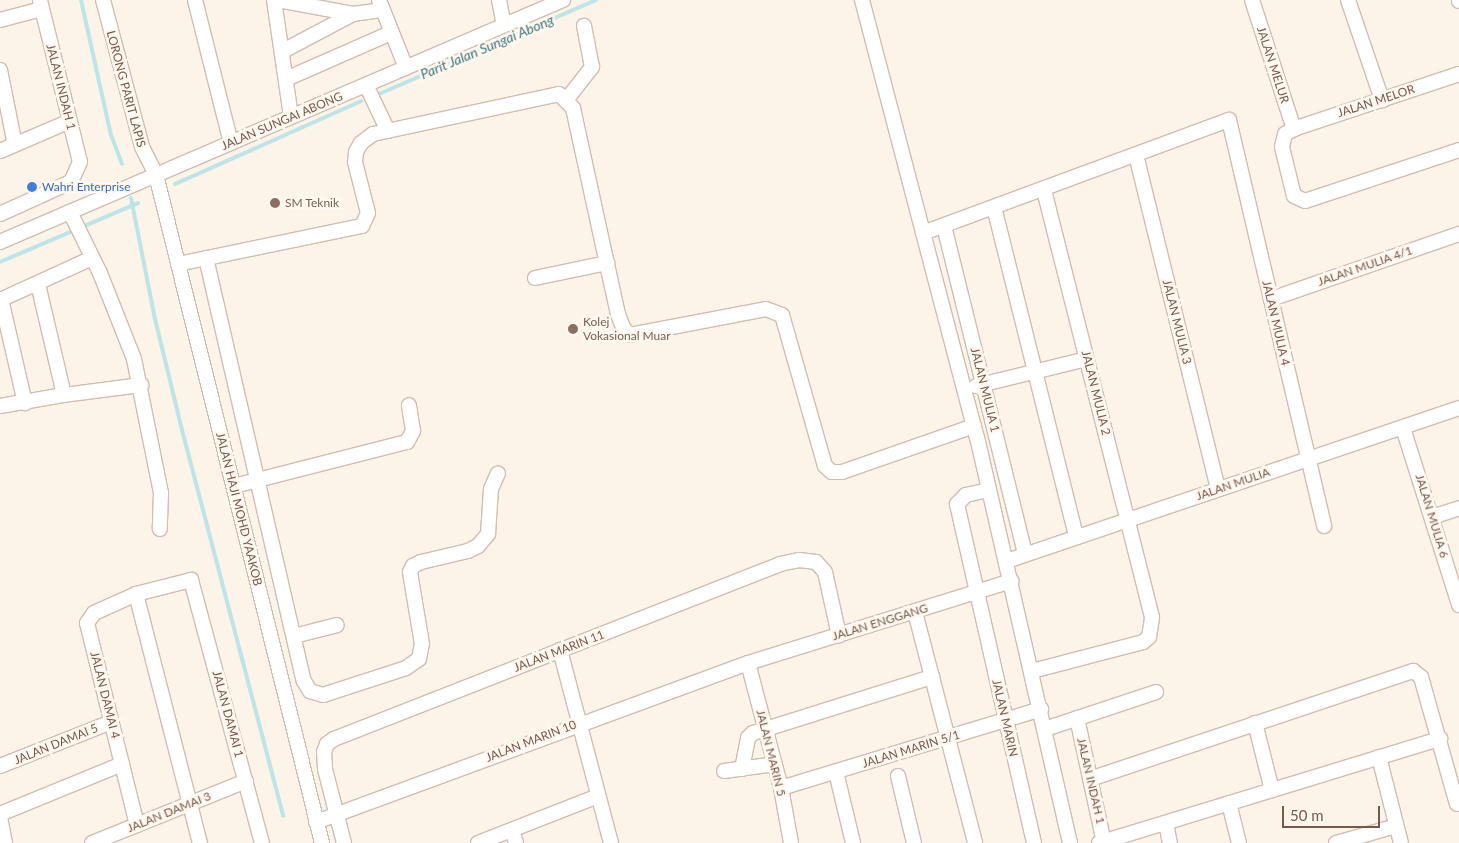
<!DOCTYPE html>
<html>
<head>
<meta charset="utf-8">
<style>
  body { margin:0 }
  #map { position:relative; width:1459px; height:843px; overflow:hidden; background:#fcf3e9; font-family:Lato,sans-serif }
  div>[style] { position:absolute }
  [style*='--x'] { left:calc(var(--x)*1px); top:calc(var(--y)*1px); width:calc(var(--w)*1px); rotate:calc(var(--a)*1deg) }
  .stream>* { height:4px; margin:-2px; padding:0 2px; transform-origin:2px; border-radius:2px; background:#bde4e6 }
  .roads { filter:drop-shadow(1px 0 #d1bdb1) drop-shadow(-1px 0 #d1bdb1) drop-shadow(0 1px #d1bdb1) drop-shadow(0 -1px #d1bdb1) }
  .minor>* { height:14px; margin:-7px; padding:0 7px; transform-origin:7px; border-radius:7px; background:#fff }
  .dots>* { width:14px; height:14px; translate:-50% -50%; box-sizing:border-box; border:2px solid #fff8f0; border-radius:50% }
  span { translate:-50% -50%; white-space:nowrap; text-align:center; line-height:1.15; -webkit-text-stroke:5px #fff8f0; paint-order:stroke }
  .street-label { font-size:12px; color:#77584c }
  .shop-label { font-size:12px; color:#366cbe }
  .left { translate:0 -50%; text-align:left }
  .education-label { font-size:12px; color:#785e54 }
  .water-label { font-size:14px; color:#40777c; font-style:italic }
  .scale { position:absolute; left:1282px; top:806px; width:98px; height:22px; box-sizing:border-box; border:2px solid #77584c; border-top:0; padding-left:6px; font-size:15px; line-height:18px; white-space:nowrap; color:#77584c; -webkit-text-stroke:4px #fff8f0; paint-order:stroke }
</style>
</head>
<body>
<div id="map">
  <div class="stream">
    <div style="--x:81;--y:0;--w:138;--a:77.5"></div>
    <div style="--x:111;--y:135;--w:31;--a:69"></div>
    <div style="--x:379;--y:94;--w:236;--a:-23.4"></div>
    <div style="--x:175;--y:184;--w:204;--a:-24"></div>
    <div style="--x:131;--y:198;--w:123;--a:78.8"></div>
    <div style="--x:155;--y:319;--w:114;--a:76.3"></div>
    <div style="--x:182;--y:430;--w:399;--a:75.3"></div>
    <div style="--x:0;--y:262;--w:150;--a:-23.1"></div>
  </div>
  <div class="roads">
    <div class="minor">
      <div style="--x:103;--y:0;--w:152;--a:75.1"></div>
      <div style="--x:142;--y:147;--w:31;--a:63"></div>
      <div style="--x:156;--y:175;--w:688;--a:76.04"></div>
      <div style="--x:195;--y:0;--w:147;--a:75.9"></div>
      <div style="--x:274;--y:0;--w:118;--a:81.7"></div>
      <div style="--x:278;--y:0;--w:76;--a:10.6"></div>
      <div style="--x:353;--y:14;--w:28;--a:-8"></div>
      <div style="--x:379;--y:0;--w:73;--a:68.3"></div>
      <div style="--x:499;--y:0;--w:25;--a:79"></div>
      <div style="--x:862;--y:0;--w:452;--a:75.3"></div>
      <div style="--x:977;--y:437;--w:417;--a:77.1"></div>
      <div style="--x:1252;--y:0;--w:136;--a:72"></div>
      <div style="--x:1348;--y:0;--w:106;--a:71.2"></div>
      <div style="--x:1459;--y:0;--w:1;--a:90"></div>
      <div style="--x:0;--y:20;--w:43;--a:-14.7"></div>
      <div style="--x:283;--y:51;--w:79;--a:-27.9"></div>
      <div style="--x:0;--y:70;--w:76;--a:78.7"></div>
      <div style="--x:1459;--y:74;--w:174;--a:161.6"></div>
      <div style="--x:1294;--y:129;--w:10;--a:151"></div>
      <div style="--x:1285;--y:134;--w:13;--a:103"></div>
      <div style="--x:1282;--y:147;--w:50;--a:76.2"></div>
      <div style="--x:1294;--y:196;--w:12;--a:24"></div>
      <div style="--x:1305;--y:201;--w:162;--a:-18.3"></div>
      <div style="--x:286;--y:79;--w:115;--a:-23.7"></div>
      <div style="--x:366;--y:85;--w:51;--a:64.4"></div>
      <div style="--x:567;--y:99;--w:41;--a:-52"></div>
      <div style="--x:592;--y:67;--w:42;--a:-101"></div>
      <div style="--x:0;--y:151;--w:76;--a:-23.2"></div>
      <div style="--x:1136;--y:155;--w:344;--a:76.2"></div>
      <div style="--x:994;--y:207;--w:340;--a:76"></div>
      <div style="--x:70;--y:212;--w:68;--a:63.8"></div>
      <div style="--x:100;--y:273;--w:92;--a:68.4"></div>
      <div style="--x:134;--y:359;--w:137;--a:78.6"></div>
      <div style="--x:161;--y:493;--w:36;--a:92"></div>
      <div style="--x:0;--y:214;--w:78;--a:-24.3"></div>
      <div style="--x:71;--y:182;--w:22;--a:-66"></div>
      <div style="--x:80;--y:162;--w:167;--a:-103.9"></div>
      <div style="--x:944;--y:226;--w:338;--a:76.1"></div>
      <div style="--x:923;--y:233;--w:326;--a:-20.3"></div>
      <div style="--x:1229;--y:120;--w:417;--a:76.8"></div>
      <div style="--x:0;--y:242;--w:613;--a:-23.26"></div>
      <div style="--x:206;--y:258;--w:434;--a:77"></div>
      <div style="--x:304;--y:681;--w:12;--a:59"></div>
      <div style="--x:310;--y:691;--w:14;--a:17"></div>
      <div style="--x:323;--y:695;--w:87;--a:-18"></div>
      <div style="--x:406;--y:668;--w:16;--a:-35"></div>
      <div style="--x:419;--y:659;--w:15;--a:-79"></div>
      <div style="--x:422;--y:644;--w:73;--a:-99.5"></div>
      <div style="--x:410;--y:572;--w:7;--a:-63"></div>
      <div style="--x:413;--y:566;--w:9;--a:-27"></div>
      <div style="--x:421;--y:562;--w:48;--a:-13.2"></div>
      <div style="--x:468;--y:551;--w:11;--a:-27"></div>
      <div style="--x:478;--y:546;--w:16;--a:-50"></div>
      <div style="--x:488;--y:534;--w:45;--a:-86.2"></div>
      <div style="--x:491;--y:489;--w:17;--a:-66"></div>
      <div style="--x:178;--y:264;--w:188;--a:-11.7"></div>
      <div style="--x:362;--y:226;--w:14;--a:-65"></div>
      <div style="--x:368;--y:213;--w:53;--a:-104.3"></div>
      <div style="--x:355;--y:162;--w:10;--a:-84"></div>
      <div style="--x:356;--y:152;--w:10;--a:-61"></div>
      <div style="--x:361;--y:143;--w:15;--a:-37"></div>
      <div style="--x:373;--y:134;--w:190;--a:-12.1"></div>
      <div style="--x:559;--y:94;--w:20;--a:45"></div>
      <div style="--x:573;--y:108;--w:211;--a:77.7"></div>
      <div style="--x:618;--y:314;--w:15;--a:70"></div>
      <div style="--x:623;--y:328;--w:10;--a:45"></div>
      <div style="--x:630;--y:335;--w:138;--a:-10.8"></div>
      <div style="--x:766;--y:309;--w:17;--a:21"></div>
      <div style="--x:782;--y:315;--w:157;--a:74.1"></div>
      <div style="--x:825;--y:466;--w:9;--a:41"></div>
      <div style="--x:832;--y:472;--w:10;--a:0"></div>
      <div style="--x:842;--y:472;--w:140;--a:-19.2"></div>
      <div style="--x:535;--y:278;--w:74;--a:-11.8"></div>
      <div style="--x:38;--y:284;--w:114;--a:76.8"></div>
      <div style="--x:64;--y:395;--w:78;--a:-7.4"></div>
      <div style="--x:1;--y:299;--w:107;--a:77"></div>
      <div style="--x:1271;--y:299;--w:199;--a:-19.1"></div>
      <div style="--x:0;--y:300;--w:101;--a:-24.5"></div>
      <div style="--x:976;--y:386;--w:114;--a:-13.7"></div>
      <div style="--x:0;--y:406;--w:65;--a:-9.8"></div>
      <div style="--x:1403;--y:428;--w:186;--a:72.4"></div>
      <div style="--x:234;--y:486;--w:179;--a:-14.3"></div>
      <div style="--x:407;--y:442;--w:13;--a:-61"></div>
      <div style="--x:413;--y:431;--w:26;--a:-99"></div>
      <div style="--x:989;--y:490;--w:24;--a:168"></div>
      <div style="--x:966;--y:495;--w:13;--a:135"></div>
      <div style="--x:957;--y:504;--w:348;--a:77.2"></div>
      <div style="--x:1432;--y:517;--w:28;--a:-18"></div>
      <div style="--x:1007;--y:561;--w:477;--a:-18.7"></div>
      <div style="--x:136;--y:594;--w:257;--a:75.6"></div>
      <div style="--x:915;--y:612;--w:239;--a:75.4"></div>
      <div style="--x:294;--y:636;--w:44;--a:-14.3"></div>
      <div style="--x:560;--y:650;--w:200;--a:75.2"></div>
      <div style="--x:748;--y:663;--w:129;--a:75.2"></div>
      <div style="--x:781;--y:788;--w:56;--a:79.7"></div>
      <div style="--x:1032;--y:671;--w:115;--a:-14.6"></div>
      <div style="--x:1143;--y:642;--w:8;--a:-40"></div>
      <div style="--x:1149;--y:637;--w:20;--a:-81"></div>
      <div style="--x:1152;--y:617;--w:441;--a:-104.2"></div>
      <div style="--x:1077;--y:718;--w:128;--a:77.8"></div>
      <div style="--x:1255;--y:723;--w:69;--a:75.8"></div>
      <div style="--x:1045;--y:729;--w:117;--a:-18.4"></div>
      <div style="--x:1379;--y:757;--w:89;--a:75.7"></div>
      <div style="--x:0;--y:766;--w:119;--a:-21.6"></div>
      <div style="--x:742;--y:769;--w:32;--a:-79"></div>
      <div style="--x:748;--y:738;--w:7;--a:-45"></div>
      <div style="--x:753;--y:733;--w:188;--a:-17.4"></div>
      <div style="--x:724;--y:771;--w:51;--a:-7.8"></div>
      <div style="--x:836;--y:772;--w:73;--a:76.5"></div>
      <div style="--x:898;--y:776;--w:69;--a:76.6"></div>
      <div style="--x:1090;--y:779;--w:341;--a:-18.5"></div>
      <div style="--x:1413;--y:671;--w:10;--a:37"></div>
      <div style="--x:1421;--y:677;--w:132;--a:74.2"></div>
      <div style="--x:781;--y:788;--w:272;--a:-16.9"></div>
      <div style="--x:1229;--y:803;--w:41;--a:76"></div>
      <div style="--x:0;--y:814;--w:132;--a:-22.3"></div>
      <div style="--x:0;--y:817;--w:26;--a:79"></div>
      <div style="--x:316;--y:822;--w:460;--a:-20.2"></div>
      <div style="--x:748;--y:663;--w:276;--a:-17.3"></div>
      <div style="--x:1166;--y:823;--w:20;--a:79"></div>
      <div style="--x:137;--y:825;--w:208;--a:-103.9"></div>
      <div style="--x:87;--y:623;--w:12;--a:-55"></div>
      <div style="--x:94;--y:613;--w:46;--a:-24.3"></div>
      <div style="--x:136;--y:594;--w:57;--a:-14.3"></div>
      <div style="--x:191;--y:580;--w:272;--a:74.9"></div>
      <div style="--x:512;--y:830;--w:14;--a:73"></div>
      <div style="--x:92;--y:843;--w:166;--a:-21.9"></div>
      <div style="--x:344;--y:843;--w:76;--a:-104.4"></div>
      <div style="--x:325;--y:769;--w:17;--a:-93"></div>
      <div style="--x:324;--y:752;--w:9;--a:-69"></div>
      <div style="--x:327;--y:744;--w:9;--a:-36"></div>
      <div style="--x:334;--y:739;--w:479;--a:-21.4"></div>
      <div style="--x:780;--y:564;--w:19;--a:-12"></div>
      <div style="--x:799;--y:560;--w:17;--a:7"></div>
      <div style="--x:816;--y:562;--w:13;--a:48"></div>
      <div style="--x:825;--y:572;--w:65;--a:77.5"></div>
      <div style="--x:478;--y:843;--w:129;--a:-21.4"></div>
      <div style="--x:1099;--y:843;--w:357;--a:-17"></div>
      <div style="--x:1336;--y:843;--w:62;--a:-15.8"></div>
    </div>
  </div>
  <div class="dots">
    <div style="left:32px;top:187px;background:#3f7fe0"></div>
    <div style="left:275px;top:203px;background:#8d6e63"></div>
    <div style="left:573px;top:329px;background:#8d6e63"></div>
  </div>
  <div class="street-label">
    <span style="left:1273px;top:65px;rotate:72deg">JALAN MELUR</span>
    <span style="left:61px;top:87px;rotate:76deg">JALAN INDAH 1</span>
    <span style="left:126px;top:89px;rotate:75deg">LORONG PARIT LAPIS</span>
    <span style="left:1376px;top:101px;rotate:-18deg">JALAN MELOR</span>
    <span style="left:282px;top:121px;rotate:-23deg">JALAN SUNGAI ABONG</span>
    <span style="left:1365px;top:266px;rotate:-19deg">JALAN MULIA 4/1</span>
    <span style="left:1177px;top:322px;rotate:76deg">JALAN MULIA 3</span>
    <span style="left:1276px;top:323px;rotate:77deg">JALAN MULIA 4</span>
    <span style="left:985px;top:390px;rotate:76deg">JALAN MULIA 1</span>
    <span style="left:1096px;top:393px;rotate:76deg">JALAN MULIA 2</span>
    <span style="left:1233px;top:484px;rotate:-19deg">JALAN MULIA</span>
    <span style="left:239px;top:509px;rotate:76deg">JALAN HAJI MOHD YAAKOB</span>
    <span style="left:1432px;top:516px;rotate:73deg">JALAN MULIA 6</span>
    <span style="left:880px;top:622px;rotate:-17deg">JALAN ENGGANG</span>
    <span style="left:559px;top:651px;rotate:-21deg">JALAN MARIN 11</span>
    <span style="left:105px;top:695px;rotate:76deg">JALAN DAMAI 4</span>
    <span style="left:228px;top:714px;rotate:75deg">JALAN DAMAI 1</span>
    <span style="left:1005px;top:718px;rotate:77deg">JALAN MARIN</span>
    <span style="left:531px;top:741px;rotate:-21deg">JALAN MARIN 10</span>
    <span style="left:56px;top:744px;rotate:-22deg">JALAN DAMAI 5</span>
    <span style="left:911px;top:749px;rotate:-17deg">JALAN MARIN 5/1</span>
    <span style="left:771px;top:753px;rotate:76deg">JALAN MARIN 5</span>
    <span style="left:1091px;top:781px;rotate:77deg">JALAN INDAH 1</span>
    <span style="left:169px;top:812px;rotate:-22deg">JALAN DAMAI 3</span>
  </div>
  <div class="shop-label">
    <span class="left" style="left:42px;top:187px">Wahri Enterprise</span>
  </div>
  <div class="education-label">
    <span class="left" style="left:285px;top:203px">SM Teknik</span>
    <span class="left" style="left:583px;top:329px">Kolej<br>Vokasional Muar</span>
  </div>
  <div class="water-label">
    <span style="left:487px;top:47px;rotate:-23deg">Parit Jalan Sungai Abong</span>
  </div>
  <div class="scale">50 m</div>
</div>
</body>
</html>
